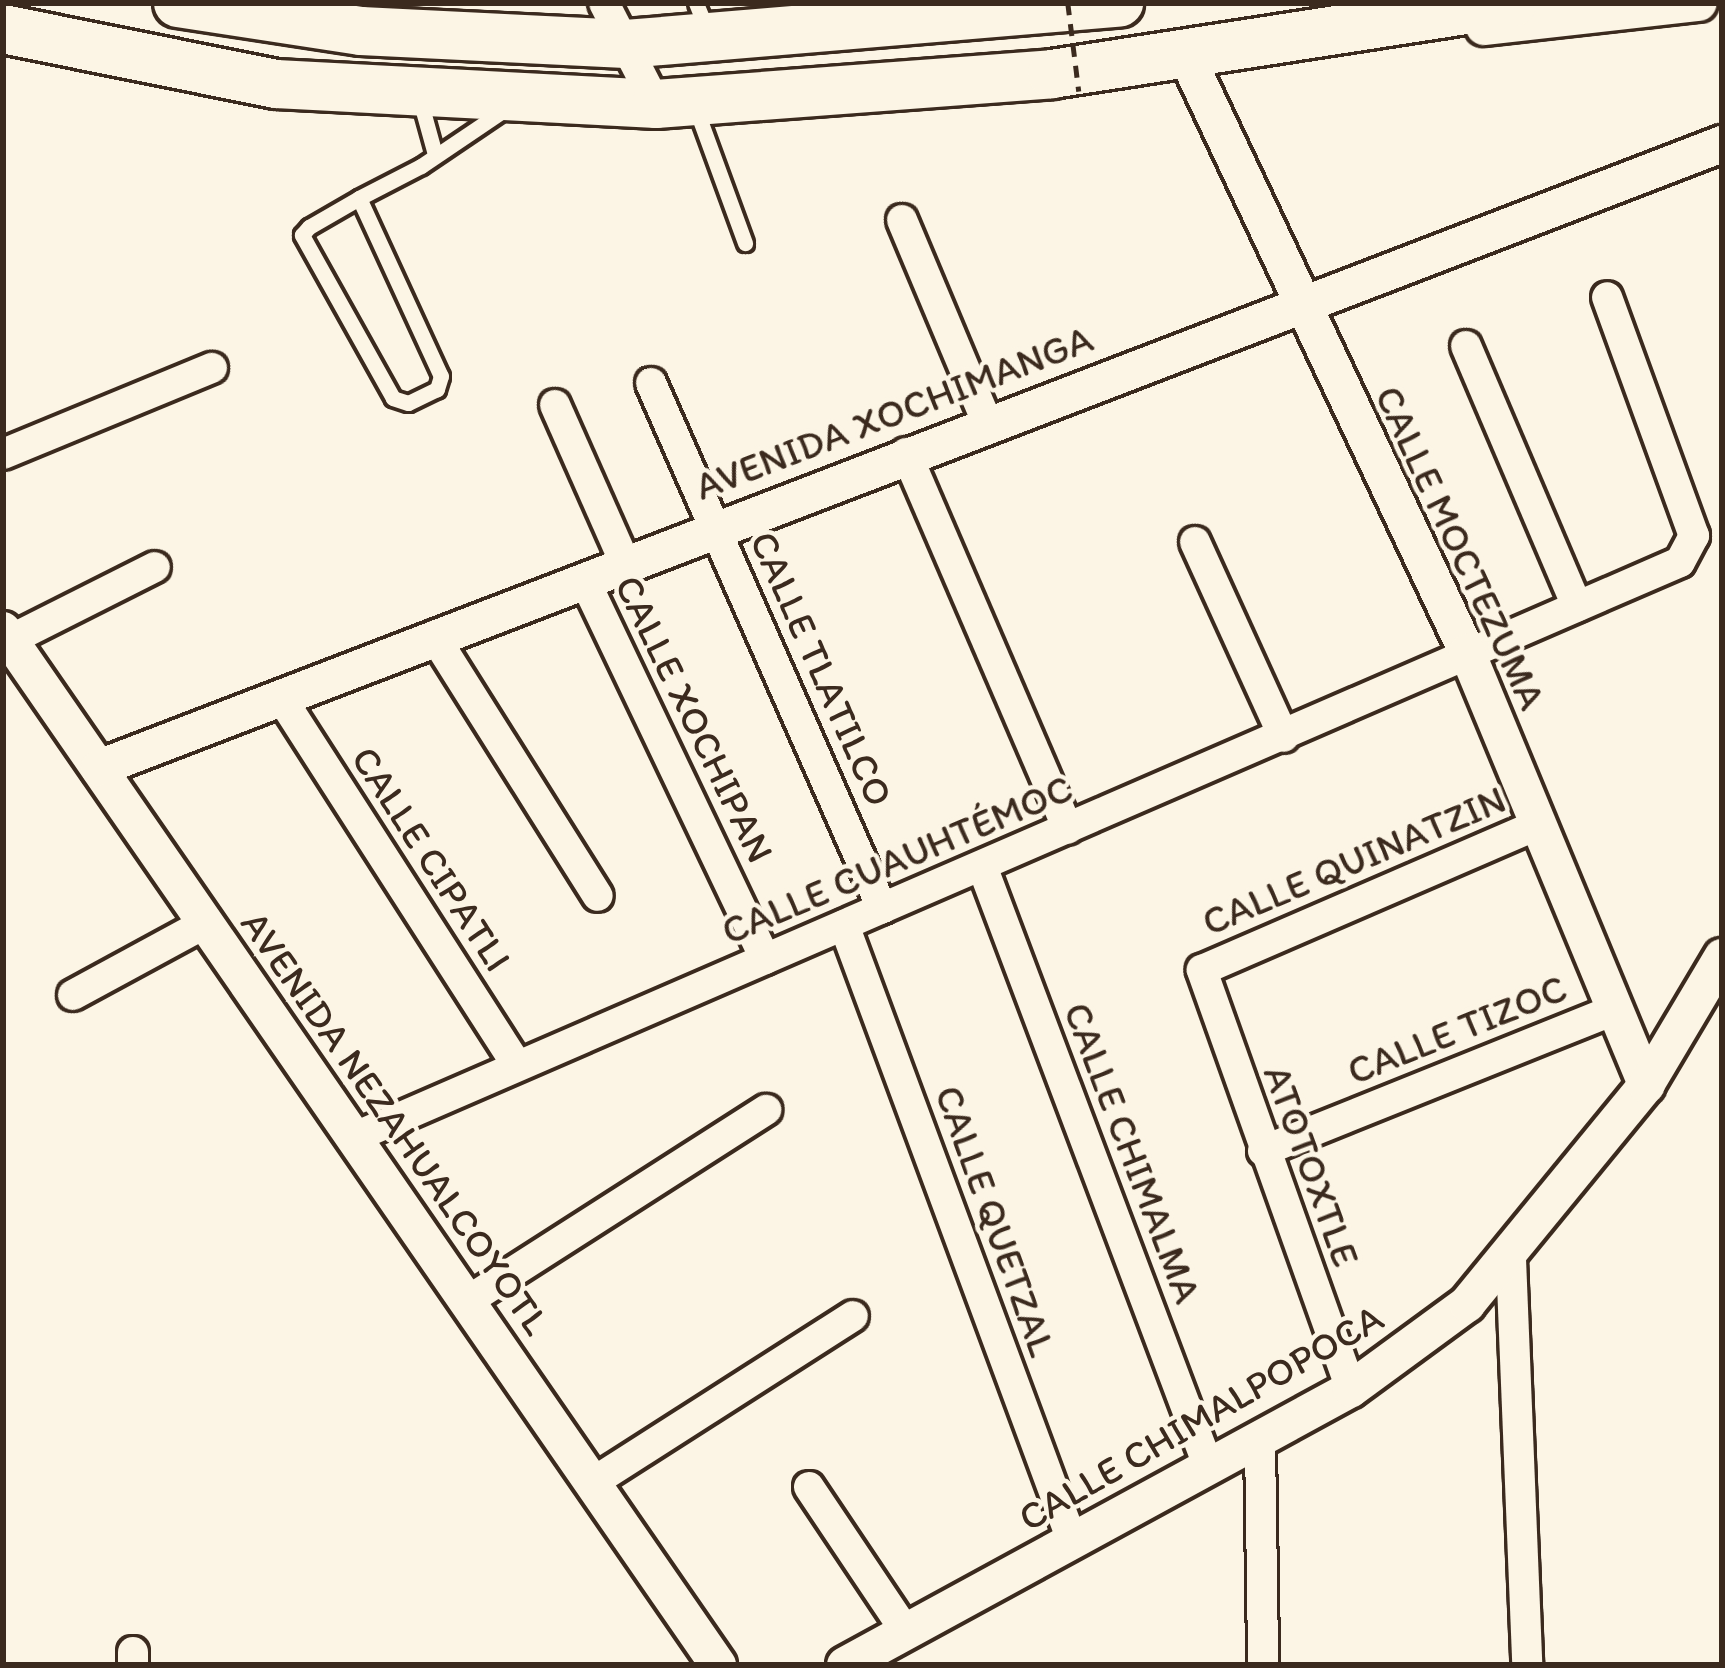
<!DOCTYPE html>
<html>
<head>
<meta charset="utf-8">
<style>
  body { margin:0 }
  #map { position:relative; width:1725px; height:1668px; overflow:hidden; background:#fcf5e5; font-family:Itim,sans-serif }
  div>[style] { position:absolute }
  [style*='--x'] { left:calc(var(--x)*1px); top:calc(var(--y)*1px); width:calc(var(--w)*1px); rotate:calc(var(--a)*1deg) }
  .roads { filter:drop-shadow(3px 0 #3b2a1e) drop-shadow(-3px 0 #3b2a1e) drop-shadow(0 3px #3b2a1e) drop-shadow(0 -3px #3b2a1e) }
  .service>* { height:15px; margin:-7.5px; padding:0 7.5px; transform-origin:7.5px; border-radius:7.5px; background:#fcf5e5 }
  .minor>* { height:30px; margin:-15px; padding:0 15px; transform-origin:15px; border-radius:15px; background:#fcf5e5 }
  .tertiary>* { height:36px; margin:-18px; padding:0 18px; transform-origin:18px; border-radius:18px; background:#fcf5e5 }
  .primary>* { height:48px; margin:-24px; padding:0 24px; transform-origin:24px; border-radius:24px; background:#fcf5e5 }
  .path-bridge>* { height:4.5px; margin-top:-2.25px; transform-origin:0; background:repeating-linear-gradient(90deg,#3b2a1e 0 12px,transparent 0 21px) }
  span { translate:-50% -50%; white-space:nowrap; text-align:center; line-height:1.15; -webkit-text-stroke:9px #fcf5e5; paint-order:stroke }
  .street-label { font-size:39px; color:#3b2a1e }
  .frame { position:absolute; inset:0; border:6px solid #3b2a1e; pointer-events:none }
</style>
</head>
<body>
<div id="map">
  <div class="roads">
    <div class="service">
      <div style="--x:696;--y:3;--w:29;--a:68"></div>
      <div style="--x:420;--y:100;--w:53;--a:74.6"></div>
      <div style="--x:696;--y:109;--w:143;--a:69.9"></div>
      <div style="--x:359;--y:198;--w:196;--a:65.3"></div>
      <div style="--x:441;--y:376;--w:14;--a:107"></div>
      <div style="--x:437;--y:389;--w:32;--a:154"></div>
      <div style="--x:408;--y:403;--w:16;--a:-162"></div>
      <div style="--x:393;--y:398;--w:187;--a:-119.2"></div>
      <div style="--x:302;--y:235;--w:11;--a:-49"></div>
      <div style="--x:309;--y:227;--w:58;--a:-30.1"></div>
      <div style="--x:359;--y:198;--w:70;--a:-27.3"></div>
      <div style="--x:421;--y:166;--w:100;--a:-34"></div>
    </div>
    <div class="minor">
      <div style="--x:604;--y:3;--w:114;--a:62.8"></div>
      <div style="--x:902;--y:220;--w:219;--a:67.2"></div>
      <div style="--x:1466;--y:346;--w:283;--a:66.9"></div>
      <div style="--x:651;--y:383;--w:574;--a:66.25"></div>
      <div style="--x:555;--y:405;--w:173;--a:66.1"></div>
      <div style="--x:906;--y:453;--w:409;--a:66.7"></div>
      <div style="--x:3;--y:454;--w:226;--a:-22.4"></div>
      <div style="--x:1195;--y:542;--w:214;--a:65.5"></div>
      <div style="--x:584;--y:579;--w:421;--a:64.5"></div>
      <div style="--x:434;--y:636;--w:307;--a:57.8"></div>
      <div style="--x:10;--y:640;--w:162;--a:-26.7"></div>
      <div style="--x:280;--y:696;--w:439;--a:57.3"></div>
      <div style="--x:982;--y:866;--w:643;--a:69.34"></div>
      <div style="--x:844;--y:925;--w:659;--a:69.67"></div>
      <div style="--x:73;--y:995;--w:149;--a:-28.5"></div>
      <div style="--x:355;--y:1137;--w:1444;--a:-23.46"></div>
      <div style="--x:1680;--y:562;--w:30;--a:-62"></div>
      <div style="--x:1694;--y:536;--w:254;--a:-110"></div>
      <div style="--x:1263;--y:1151;--w:377;--a:-21.9"></div>
      <div style="--x:1511;--y:1259;--w:406;--a:87.7"></div>
      <div style="--x:469;--y:1300;--w:353;--a:-32.6"></div>
      <div style="--x:1351;--y:1389;--w:445;--a:-109.6"></div>
      <div style="--x:1202;--y:970;--w:365;--a:-23.4"></div>
      <div style="--x:1260;--y:1440;--w:225;--a:89.2"></div>
      <div style="--x:595;--y:1481;--w:306;--a:-32.6"></div>
      <div style="--x:809;--y:1487;--w:174;--a:56.2"></div>
      <div style="--x:133;--y:1665;--w:13;--a:-90"></div>
    </div>
    <div class="tertiary">
      <div style="--x:1484;--y:27;--w:216;--a:-6.4"></div>
      <div style="--x:1185;--y:53;--w:662;--a:64.79"></div>
      <div style="--x:1467;--y:652;--w:469;--a:67.5"></div>
      <div style="--x:3;--y:630;--w:1258;--a:55.36"></div>
      <div style="--x:99;--y:768;--w:1739;--a:-21.03"></div>
      <div style="--x:845;--y:1665;--w:576;--a:-28.61"></div>
      <div style="--x:1351;--y:1389;--w:144;--a:-36.2"></div>
      <div style="--x:1467;--y:1304;--w:283;--a:-50.7"></div>
      <div style="--x:1646;--y:1085;--w:149;--a:-59.3"></div>
    </div>
    <div class="primary">
      <div style="--x:178;--y:3;--w:185;--a:8.7"></div>
      <div style="--x:361;--y:31;--w:265;--a:2.8"></div>
      <div style="--x:626;--y:44;--w:495;--a:-4.8"></div>
      <div style="--x:3;--y:29;--w:278;--a:11.4"></div>
      <div style="--x:276;--y:84;--w:381;--a:3"></div>
      <div style="--x:656;--y:104;--w:397;--a:-4.3"></div>
      <div style="--x:1052;--y:74;--w:466;--a:-8.8"></div>
    </div>
  </div>
  <div class="path-bridge">
    <div style="--x:1068;--y:3;--w:89;--a:82.9"></div>
  </div>
  <div class="street-label">
    <span style="left:894px;top:413px;rotate:-21deg">AVENIDA XOCHIMANGA</span>
    <span style="left:1460px;top:548px;rotate:65deg">CALLE MOCTEZUMA</span>
    <span style="left:821px;top:669px;rotate:66deg">CALLE TLATILCO</span>
    <span style="left:694px;top:719px;rotate:64deg">CALLE XOCHIPAN</span>
    <span style="left:431px;top:859px;rotate:57deg">CALLE CIPATLI</span>
    <span style="left:897px;top:860px;rotate:-23deg">CALLE CUAUHTÉMOC</span>
    <span style="left:1354px;top:861px;rotate:-23deg">CALLE QUINATZIN</span>
    <span style="left:1457px;top:1030px;rotate:-22deg">CALLE TIZOC</span>
    <span style="left:395px;top:1123px;rotate:55deg">AVENIDA NEZAHUALCOYOTL</span>
    <span style="left:1132px;top:1153px;rotate:69deg">CALLE CHIMALMA</span>
    <span style="left:1311px;top:1166px;rotate:70deg">ATOTOXTLE</span>
    <span style="left:995px;top:1221px;rotate:70deg">CALLE QUETZAL</span>
    <span style="left:1201px;top:1418px;rotate:-30deg">CALLE CHIMALPOPOCA</span>
  </div>
  <div class="frame"></div>
</div>
</body>
</html>
